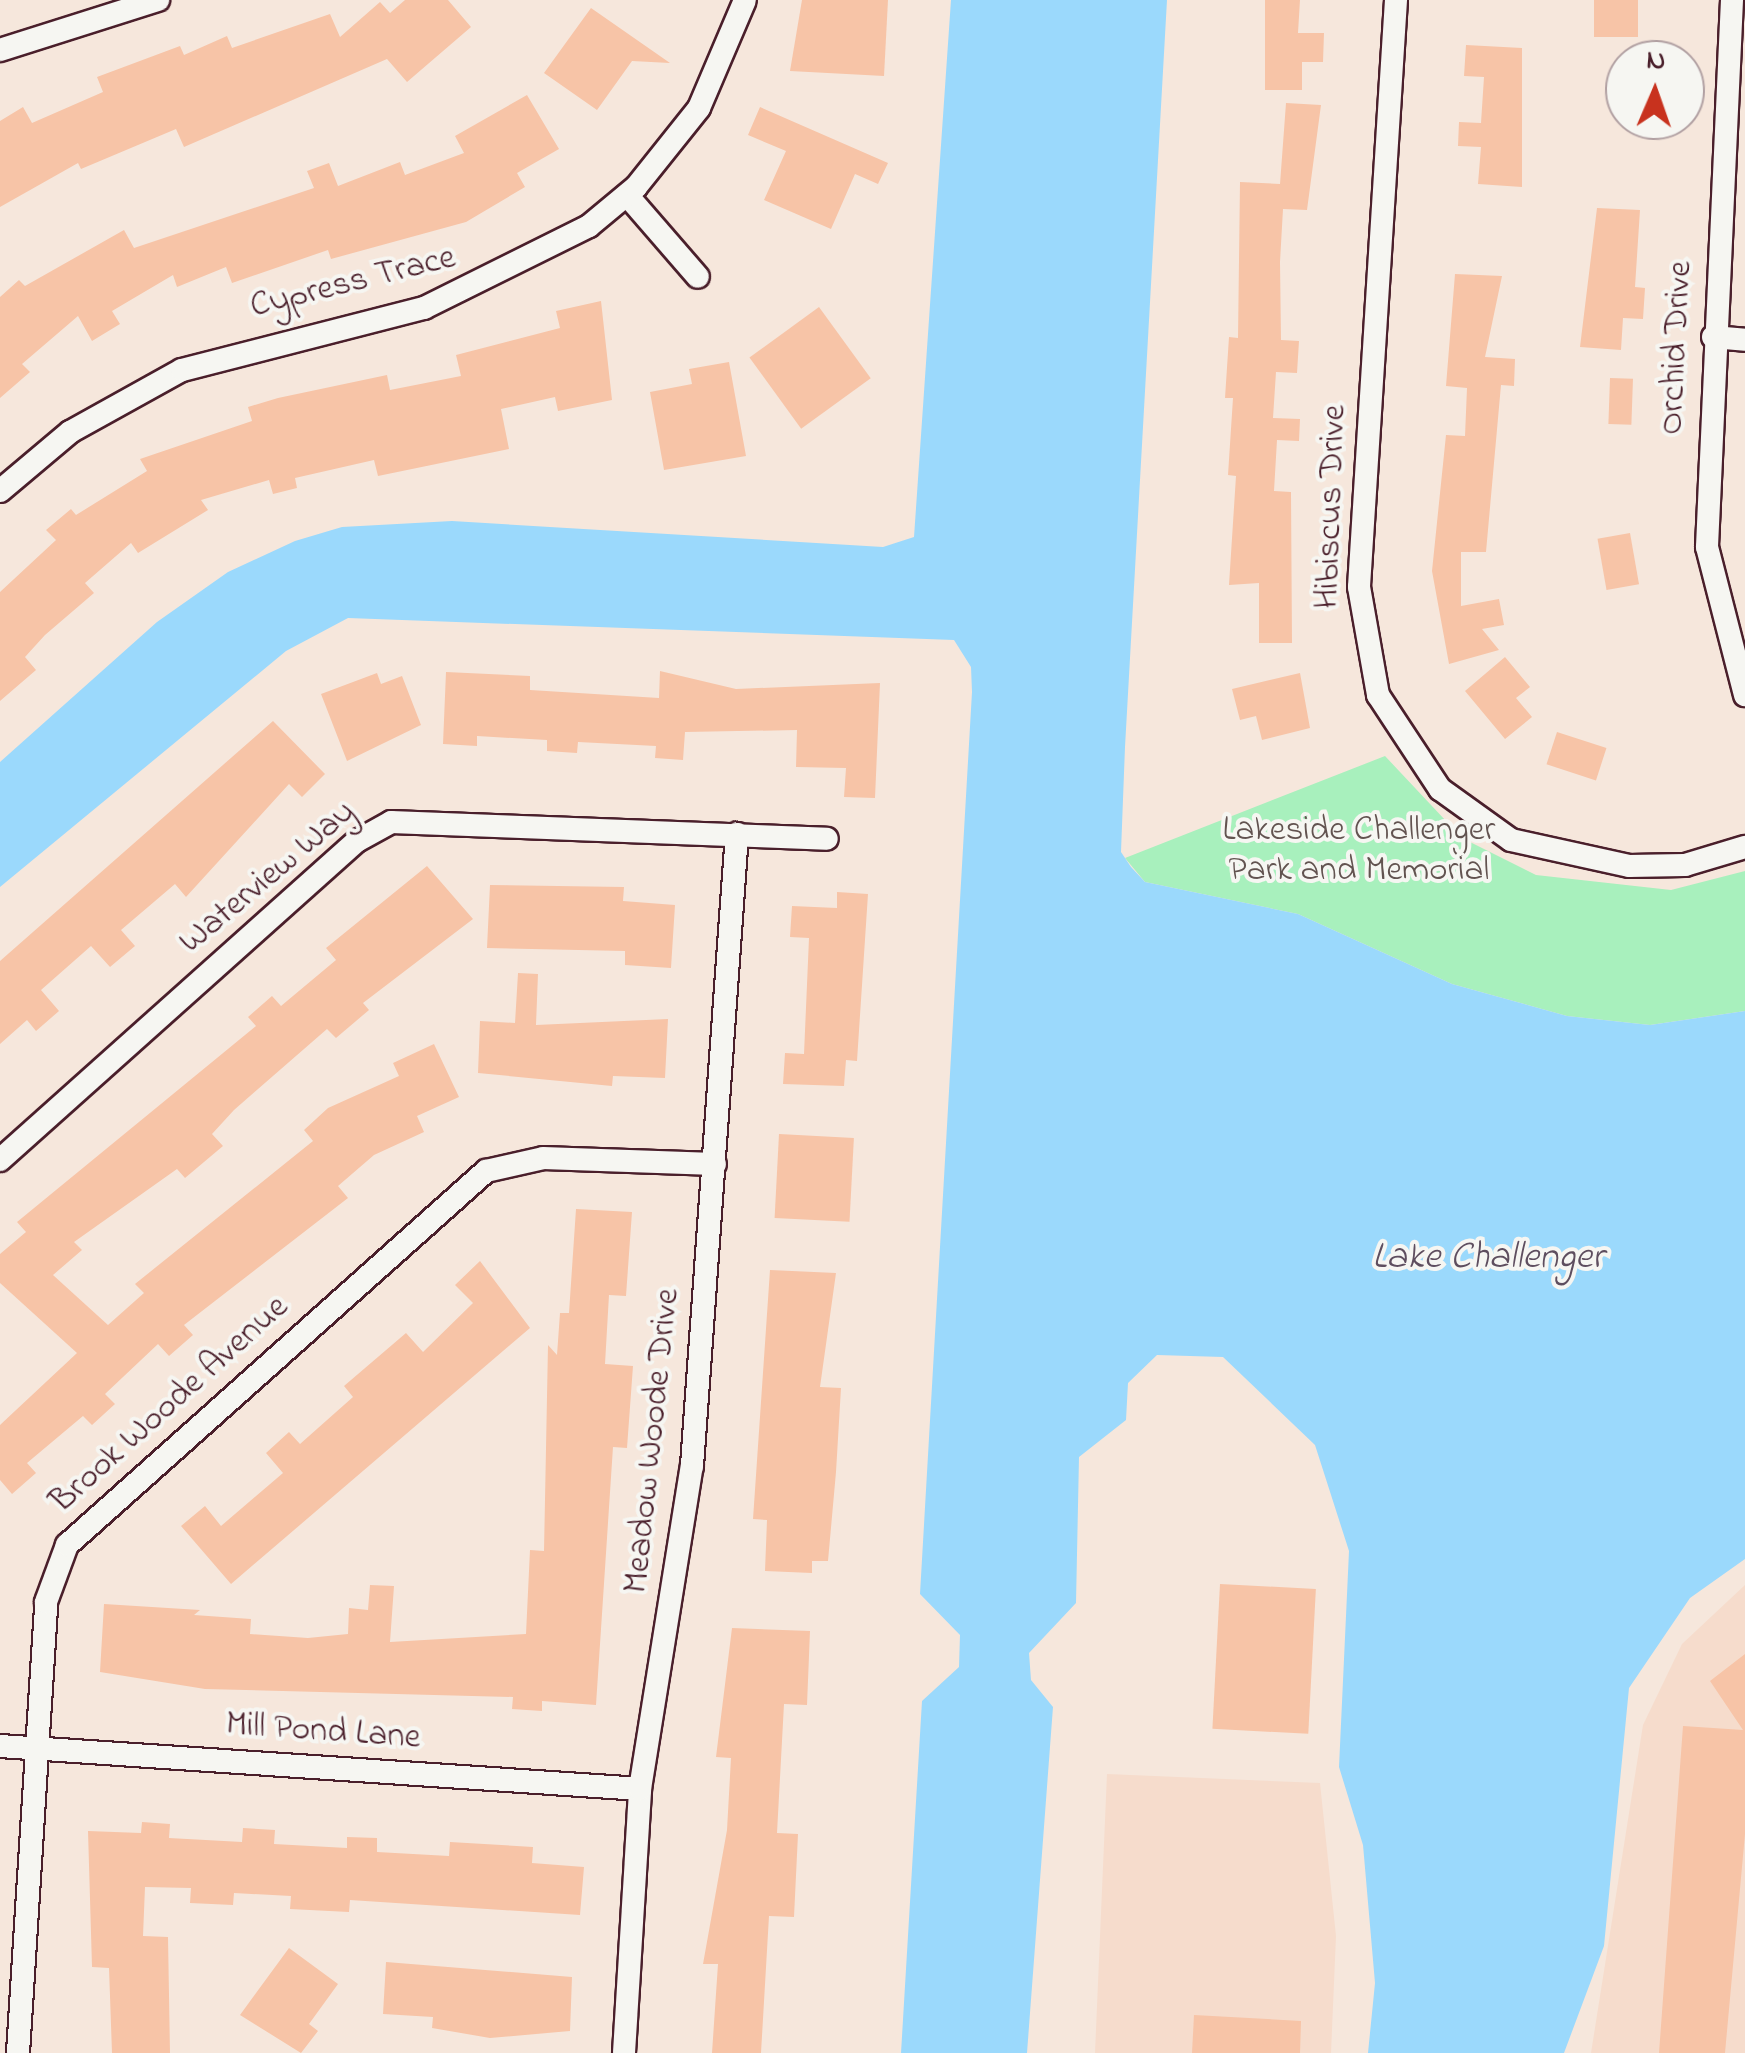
<!DOCTYPE html>
<html>
<head>
<meta charset="utf-8">
<style>
  body { margin:0 }
  #map { position:relative; width:1745px; height:2053px; overflow:hidden; background:#f6e7dc; font-family:"Indie Flower",sans-serif }
  div>[style] { position:absolute }
  [style*='--x'] { left:calc(var(--x)*1px); top:calc(var(--y)*1px); width:calc(var(--w)*1px); rotate:calc(var(--a)*1deg) }
  .built>* { inset:0; background:#f6dccc }
  .green>* { inset:0; background:#a8f0bd }
  .water>* { inset:0; background:#9bd9fc }
  .building>* { inset:0; background:#f7c4a7; transform-origin:0 0 }
  .roads { filter:drop-shadow(2px 0 #4a1f2b) drop-shadow(-2px 0 #4a1f2b) drop-shadow(0 2px #4a1f2b) drop-shadow(0 -2px #4a1f2b) }
  .minor>* { height:22px; margin:-11px; padding:0 11px; transform-origin:11px; border-radius:11px; background:#f6f6f2 }
  span { translate:-50% -50%; white-space:nowrap; text-align:center; line-height:1.15; -webkit-text-stroke:8px #f6f6f2; paint-order:stroke }
  .street-label { font-size:35px; color:#4a1f2b }
  .park-label { font-size:35px; color:#625350 }
  .water-label { font-size:38px; color:#5e4e5f; font-style:italic }
  .north { position:absolute; left:1605px; top:40px; width:100px; height:100px; box-sizing:border-box; background:#f6f6f2; border:2px solid #b1a0a2; border-radius:50%; rotate:2deg; font-size:28px; font-weight:700; line-height:40px; text-align:center; color:#4a1f2b }
  .north::after { content:''; display:block; margin:auto; width:35px; height:45px; background:#c8321e; clip-path:polygon(50% 0,100% 100%,50% 72%,0 100%) }
</style>
</head>
<body>
<div id="map">
  <div class="built">
    <div style="clip-path:polygon(1745px 1585px,1745px 2053px,1591px 2053px,1643px 1725px,1682px 1644px)"></div>
    <div style="clip-path:polygon(1107px 1774px,1320px 1783px,1336px 1936px,1331px 2053px,1095px 2053px)"></div>
  </div>
  <div class="green">
    <div style="clip-path:polygon(1385px 756px,1462px 838px,1536px 875px,1671px 890px,1745px 871px,1745px 1011px,1650px 1025px,1567px 1016px,1452px 984px,1298px 914px,1145px 882px,1125px 858px)"></div>
  </div>
  <div class="water">
    <div style="clip-path:polygon(951px 0,1167px 0,1125px 747px,1121px 852px,1131px 867px,1145px 882px,1298px 914px,1452px 984px,1567px 1016px,1650px 1025px,1745px 1011px,1745px 1559px,1690px 1598px,1629px 1688px,1604px 1946px,1564px 2053px,1368px 2053px,1375px 1983px,1363px 1845px,1339px 1767px,1349px 1551px,1315px 1445px,1223px 1357px,1157px 1355px,1128px 1383px,1126px 1420px,1079px 1457px,1076px 1603px,1029px 1653px,1031px 1680px,1053px 1707px,1027px 2053px,901px 2053px,922px 1701px,959px 1667px,960px 1635px,920px 1594px,972px 692px,971px 667px,954px 640px,348px 618px,286px 651px,0 887px,0 762px,157px 622px,228px 572px,295px 541px,342px 527px,452px 521px,883px 547px,914px 537px)"></div>
  </div>
  <div class="building">
    <div style="clip-path:polygon(405px 0,448px 0,471px 27px,407px 82px,387px 59px,184px 147px,176px 129px,81px 169px,78px 163px,0 207px,0 121px,23px 107px,32px 123px,103px 92px,97px 77px,180px 46px,184px 55px,227px 36px,232px 48px,330px 14px,340px 37px,380px 2px,390px 13px)"></div>
    <div style="clip-path:polygon(802px 0,888px 0,884px 76px,790px 71px)"></div>
    <div style="clip-path:polygon(1265px 0,1300px 0,1298px 33px,1324px 33px,1323px 62px,1302px 62px,1302px 90px,1265px 90px)"></div>
    <div style="left:1594px;top:0;width:44px;height:37px"></div>
    <div style="clip-path:polygon(591px 8px,670px 63px,632px 61px,597px 110px,544px 73px)"></div>
    <div style="clip-path:polygon(1466px 45px,1522px 48px,1522px 187px,1478px 184px,1481px 147px,1458px 146px,1459px 122px,1481px 123px,1484px 77px,1464px 76px)"></div>
    <div style="clip-path:polygon(527px 95px,559px 149px,517px 173px,525px 187px,466px 222px,331px 259px,328px 250px,232px 283px,226px 267px,177px 287px,173px 275px,112px 311px,120px 324px,92px 341px,78px 316px,22px 364px,30px 372px,0 398px,0 297px,19px 280px,25px 286px,124px 230px,134px 248px,314px 188px,307px 171px,329px 163px,338px 186px,400px 162px,405px 175px,464px 153px,455px 136px)"></div>
    <div style="clip-path:polygon(1286px 103px,1321px 105px,1307px 210px,1283px 209px,1280px 262px,1281px 340px,1299px 341px,1297px 373px,1276px 372px,1273px 418px,1300px 419px,1299px 441px,1277px 440px,1274px 491px,1291px 492px,1292px 643px,1259px 643px,1259px 583px,1229px 585px,1236px 476px,1228px 475px,1233px 398px,1225px 398px,1229px 337px,1238px 338px,1240px 182px,1280px 184px)"></div>
    <div style="clip-path:polygon(760px 107px,888px 163px,878px 184px,855px 174px,831px 229px,764px 200px,786px 151px,748px 135px)"></div>
    <div style="clip-path:polygon(1597px 208px,1640px 210px,1635px 287px,1645px 288px,1643px 319px,1623px 318px,1621px 350px,1580px 347px)"></div>
    <div style="clip-path:polygon(1455px 274px,1502px 276px,1485px 357px,1515px 359px,1514px 386px,1501px 385px,1486px 552px,1461px 552px,1461px 606px,1499px 599px,1504px 625px,1482px 629px,1499px 650px,1449px 664px,1432px 571px,1446px 435px,1465px 436px,1467px 388px,1446px 386px)"></div>
    <div style="clip-path:polygon(601px 301px,612px 400px,558px 411px,555px 397px,501px 409px,509px 449px,378px 476px,374px 460px,295px 478px,297px 488px,273px 494px,269px 480px,201px 500px,208px 510px,138px 553px,131px 543px,85px 583px,94px 593px,45px 635px,25px 657px,36px 670px,0 701px,0 592px,56px 540px,46px 530px,71px 509px,76px 515px,147px 471px,140px 459px,252px 421px,248px 407px,278px 398px,387px 375px,390px 390px,461px 376px,456px 355px,560px 328px,556px 311px)"></div>
    <div style="left:819px;top:307px;width:88px;height:86px;rotate:54deg"></div>
    <div style="clip-path:polygon(729px 362px,746px 456px,664px 470px,650px 392px,692px 384px,689px 369px)"></div>
    <div style="left:1610px;top:378px;width:23px;height:46px;rotate:2deg"></div>
    <div style="left:1630px;top:533px;width:52px;height:33px;rotate:80deg"></div>
    <div style="clip-path:polygon(1505px 657px,1530px 687px,1516px 698px,1532px 717px,1505px 739px,1465px 691px)"></div>
    <div style="clip-path:polygon(660px 671px,736px 689px,880px 683px,875px 798px,844px 797px,846px 768px,796px 767px,797px 730px,685px 732px,683px 760px,655px 758px,656px 746px,578px 742px,577px 753px,547px 751px,547px 740px,477px 736px,477px 746px,443px 744px,446px 672px,530px 676px,530px 690px,659px 698px)"></div>
    <div style="clip-path:polygon(377px 673px,381px 684px,402px 676px,421px 725px,347px 761px,321px 694px)"></div>
    <div style="clip-path:polygon(1300px 673px,1310px 728px,1262px 740px,1256px 716px,1240px 720px,1232px 689px)"></div>
    <div style="clip-path:polygon(273px 721px,325px 774px,302px 797px,289px 784px,186px 897px,175px 884px,121px 930px,135px 946px,110px 967px,91px 946px,41px 990px,59px 1011px,36px 1031px,27px 1020px,0 1044px,0 961px)"></div>
    <div style="left:1557px;top:732px;width:52px;height:34px;rotate:18deg"></div>
    <div style="clip-path:polygon(427px 866px,473px 919px,363px 1003px,369px 1010px,336px 1038px,327px 1029px,234px 1110px,212px 1134px,223px 1146px,185px 1178px,177px 1169px,74px 1242px,82px 1250px,53px 1275px,108px 1325px,144px 1293px,135px 1284px,313px 1141px,304px 1130px,328px 1108px,399px 1076px,393px 1063px,434px 1044px,459px 1097px,417px 1116px,424px 1132px,374px 1155px,338px 1186px,348px 1198px,184px 1325px,193px 1335px,169px 1356px,158px 1344px,105px 1394px,115px 1404px,92px 1425px,83px 1416px,27px 1463px,36px 1473px,12px 1494px,0 1480px,0 1425px,77px 1353px,0 1283px,0 1254px,26px 1232px,17px 1222px,256px 1026px,248px 1017px,272px 996px,281px 1006px,336px 960px,326px 948px)"></div>
    <div style="clip-path:polygon(490px 885px,624px 887px,623px 901px,675px 905px,671px 968px,625px 965px,625px 951px,487px 948px)"></div>
    <div style="clip-path:polygon(837px 892px,868px 894px,857px 1061px,846px 1060px,844px 1086px,783px 1084px,785px 1053px,804px 1054px,809px 938px,790px 937px,792px 906px,837px 908px)"></div>
    <div style="clip-path:polygon(518px 973px,538px 974px,536px 1025px,668px 1019px,665px 1078px,613px 1076px,612px 1086px,478px 1073px,480px 1021px,515px 1023px)"></div>
    <div style="left:779px;top:1134px;width:75px;height:84px;rotate:3deg"></div>
    <div style="clip-path:polygon(576px 1209px,632px 1212px,626px 1296px,609px 1295px,605px 1364px,633px 1366px,627px 1448px,613px 1447px,596px 1705px,542px 1701px,542px 1711px,512px 1709px,513px 1697px,205px 1689px,100px 1672px,104px 1604px,200px 1610px,194px 1615px,251px 1619px,250px 1634px,308px 1638px,348px 1634px,349px 1608px,368px 1610px,370px 1585px,394px 1586px,390px 1642px,526px 1634px,530px 1550px,544px 1551px,548px 1345px,557px 1355px,560px 1313px,569px 1313px)"></div>
    <div style="clip-path:polygon(480px 1261px,530px 1328px,231px 1584px,181px 1526px,205px 1506px,221px 1526px,283px 1473px,266px 1453px,289px 1432px,300px 1444px,353px 1397px,344px 1386px,406px 1333px,423px 1352px,473px 1303px,455px 1285px)"></div>
    <div style="clip-path:polygon(770px 1270px,836px 1273px,820px 1387px,841px 1388px,836px 1472px,828px 1561px,812px 1561px,812px 1573px,765px 1571px,767px 1520px,753px 1519px)"></div>
    <div style="left:1220px;top:1584px;width:96px;height:145px;rotate:3deg"></div>
    <div style="clip-path:polygon(732px 1628px,810px 1631px,807px 1705px,784px 1704px,777px 1833px,798px 1834px,794px 1917px,769px 1916px,761px 2053px,712px 2053px,718px 1964px,703px 1964px,727px 1830px,731px 1758px,716px 1757px)"></div>
    <div style="clip-path:polygon(1745px 1654px,1745px 1834px,1725px 2053px,1659px 2053px,1683px 1726px,1743px 1730px,1710px 1681px)"></div>
    <div style="clip-path:polygon(142px 1822px,170px 1824px,169px 1838px,242px 1842px,243px 1828px,275px 1830px,274px 1844px,347px 1848px,347px 1837px,377px 1838px,377px 1852px,449px 1856px,450px 1842px,533px 1847px,532px 1863px,584px 1867px,580px 1915px,350px 1900px,349px 1912px,290px 1909px,291px 1896px,234px 1893px,233px 1905px,190px 1903px,191px 1888px,145px 1887px,143px 1936px,168px 1937px,170px 2053px,112px 2053px,109px 1968px,92px 1967px,88px 1831px,141px 1833px)"></div>
    <div style="clip-path:polygon(289px 1948px,338px 1984px,309px 2024px,318px 2031px,301px 2053px,240px 2015px)"></div>
    <div style="clip-path:polygon(386px 1962px,572px 1977px,570px 2031px,490px 2038px,432px 2028px,433px 2017px,383px 2014px)"></div>
    <div style="clip-path:polygon(1194px 2015px,1301px 2021px,1300px 2053px,1192px 2053px)"></div>
  </div>
  <div class="roads">
    <div class="minor">
      <div style="--x:1396;--y:0;--w:588;--a:93.61"></div>
      <div style="--x:1359;--y:587;--w:110;--a:80"></div>
      <div style="--x:1378;--y:695;--w:113;--a:56.6"></div>
      <div style="--x:1440;--y:789;--w:87;--a:35.7"></div>
      <div style="--x:1511;--y:840;--w:121;--a:12.4"></div>
      <div style="--x:1629;--y:866;--w:56;--a:-1"></div>
      <div style="--x:1685;--y:865;--w:63;--a:-16.7"></div>
      <div style="--x:1732;--y:0;--w:548;--a:92.62"></div>
      <div style="--x:1707;--y:547;--w:153;--a:75.6"></div>
      <div style="--x:0;--y:50;--w:166;--a:-17.6"></div>
      <div style="--x:627;--y:195;--w:108;--a:49.1"></div>
      <div style="--x:1713;--y:337;--w:32;--a:5"></div>
      <div style="--x:0;--y:491;--w:92;--a:-40.1"></div>
      <div style="--x:70;--y:432;--w:128;--a:-29"></div>
      <div style="--x:182;--y:370;--w:250;--a:-14.4"></div>
      <div style="--x:424;--y:308;--w:184;--a:-26.4"></div>
      <div style="--x:589;--y:226;--w:61;--a:-39.7"></div>
      <div style="--x:636;--y:187;--w:101;--a:-51.4"></div>
      <div style="--x:699;--y:108;--w:117;--a:-66.9"></div>
      <div style="--x:0;--y:1160;--w:479;--a:-41.8"></div>
      <div style="--x:357;--y:841;--w:39;--a:-29"></div>
      <div style="--x:391;--y:822;--w:436;--a:2.2"></div>
      <div style="--x:0;--y:1746;--w:641;--a:3.84"></div>
      <div style="--x:18;--y:2053;--w:452;--a:-86.4"></div>
      <div style="--x:46;--y:1602;--w:61;--a:-69.8"></div>
      <div style="--x:67;--y:1545;--w:562;--a:-41.75"></div>
      <div style="--x:486;--y:1171;--w:58;--a:-12.8"></div>
      <div style="--x:543;--y:1158;--w:172;--a:2"></div>
      <div style="--x:624;--y:2053;--w:264;--a:-86.5"></div>
      <div style="--x:640;--y:1789;--w:327;--a:-80.9"></div>
      <div style="--x:692;--y:1466;--w:634;--a:-85.93"></div>
    </div>
  </div>
  <div class="street-label">
    <span style="left:353px;top:283px;rotate:-14deg">Cypress Trace</span>
    <span style="left:1677px;top:348px;rotate:-87deg">Orchid Drive</span>
    <span style="left:1332px;top:507px;rotate:-88deg">Hibiscus Drive</span>
    <span style="left:268px;top:878px;rotate:-40deg">Waterview Way</span>
    <span style="left:170px;top:1405px;rotate:-42deg">Brook Woode Avenue</span>
    <span style="left:653px;top:1441px;rotate:-84deg">Meadow Woode Drive</span>
    <span style="left:323px;top:1732px;rotate:4deg">Mill Pond Lane</span>
  </div>
  <div class="park-label">
    <span style="left:1359px;top:851px">Lakeside Challenger<br>Park and Memorial</span>
  </div>
  <div class="water-label">
    <span style="left:1488px;top:1259px">Lake Challenger</span>
  </div>
  <div class="north">N</div>
</div>
</body>
</html>
